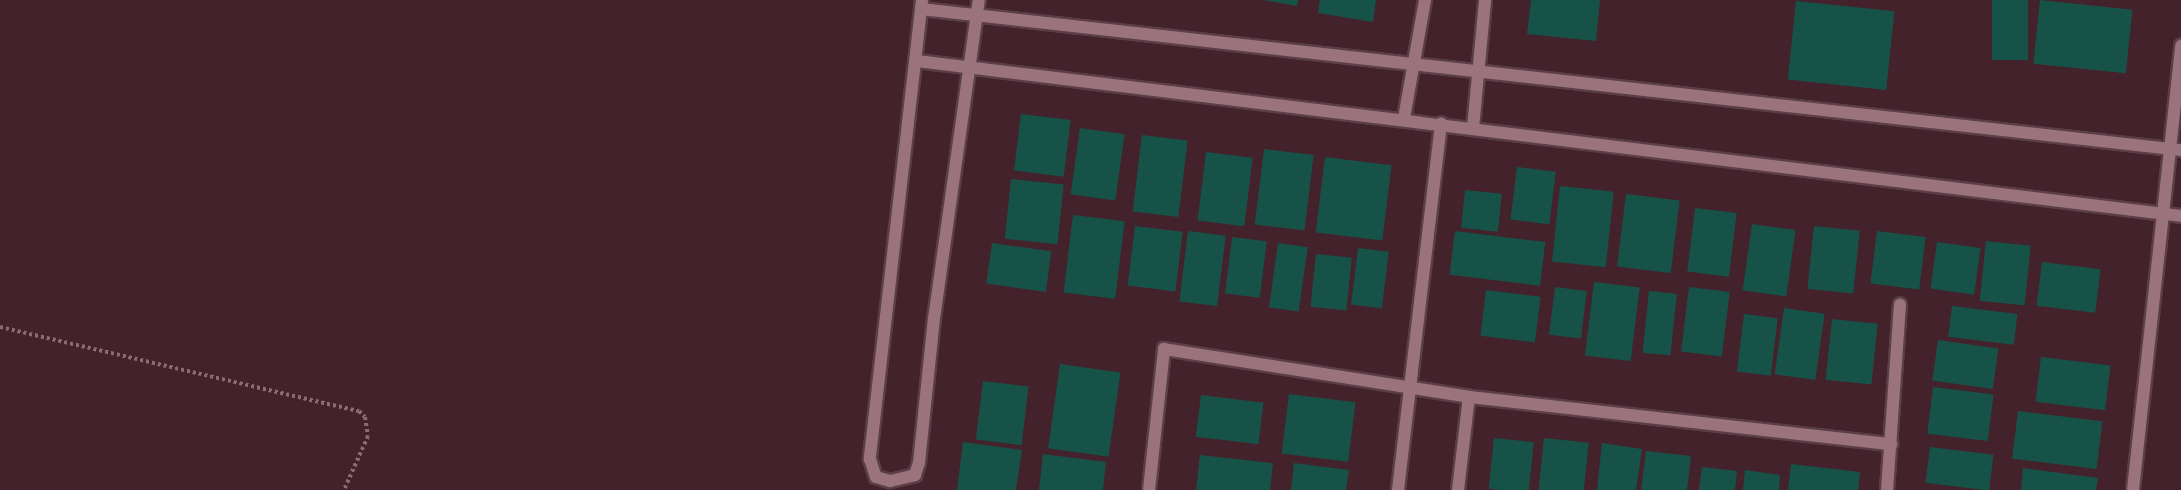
<!DOCTYPE html>
<html>
<head>
<meta charset="utf-8">
<style>
  body { margin:0 }
  #map { position:relative; width:2181px; height:490px; overflow:hidden; background:#43222c; font-family:Mulish,sans-serif }
  div>[style] { position:absolute }
  [style*='--x'] { left:calc(var(--x)*1px); top:calc(var(--y)*1px); width:calc(var(--w)*1px); rotate:calc(var(--a)*1deg) }
  .building>* { inset:0; background:#175249; transform-origin:0 0 }
  .path>* { height:4px; margin-top:-2px; transform-origin:0; background:repeating-linear-gradient(90deg,#896c74 0 3px,transparent 0 6px) }
  .roads { filter:drop-shadow(2px 0 #5b3e47) drop-shadow(-2px 0 #5b3e47) drop-shadow(0 2px #5b3e47) drop-shadow(0 -2px #5b3e47) }
  .minor>* { height:12px; margin:-6px; padding:0 6px; transform-origin:6px; border-radius:6px; background:#9b737d }
  span { translate:-50% -50%; white-space:nowrap; text-align:center; line-height:1.15; -webkit-text-stroke:4.5px #201115; paint-order:stroke }
</style>
</head>
<body>
<div id="map">
  <div class="building">
    <div style="clip-path:polygon(1263px 0,1298px 0,1297px 6px)"></div>
    <div style="clip-path:polygon(1320px 0,1376px 0,1373px 22px,1318px 13px)"></div>
    <div style="clip-path:polygon(1531px 0,1600px 0,1596px 41px,1527px 34px)"></div>
    <div style="left:1992px;top:0;width:36px;height:60px"></div>
    <div style="left:2040px;top:0;width:93px;height:64px;rotate:6deg"></div>
    <div style="left:1796px;top:1px;width:99px;height:79px;rotate:6deg"></div>
    <div style="left:1021px;top:114px;width:50px;height:57px;rotate:7deg"></div>
    <div style="left:1080px;top:128px;width:45px;height:67px;rotate:8deg"></div>
    <div style="left:1142px;top:135px;width:46px;height:77px;rotate:7deg"></div>
    <div style="left:1264px;top:149px;width:50px;height:76px;rotate:7deg"></div>
    <div style="left:1206px;top:152px;width:47px;height:69px;rotate:7deg"></div>
    <div style="left:1325px;top:157px;width:67px;height:76px;rotate:7deg"></div>
    <div style="left:1517px;top:167px;width:39px;height:53px;rotate:7deg"></div>
    <div style="left:1011px;top:179px;width:53px;height:60px;rotate:6deg"></div>
    <div style="left:1560px;top:186px;width:54px;height:76px;rotate:6deg"></div>
    <div style="left:1465px;top:190px;width:37px;height:38px;rotate:6deg"></div>
    <div style="left:1626px;top:194px;width:54px;height:73px;rotate:7deg"></div>
    <div style="left:1695px;top:208px;width:42px;height:64px;rotate:7deg"></div>
    <div style="left:1073px;top:215px;width:52px;height:78px;rotate:7deg"></div>
    <div style="left:1752px;top:224px;width:44px;height:67px;rotate:8deg"></div>
    <div style="left:1135px;top:226px;width:48px;height:60px;rotate:7deg"></div>
    <div style="left:1814px;top:226px;width:46px;height:63px;rotate:6deg"></div>
    <div style="left:1188px;top:231px;width:38px;height:71px;rotate:7deg"></div>
    <div style="left:1455px;top:231px;width:91px;height:44px;rotate:7deg"></div>
    <div style="left:1877px;top:231px;width:49px;height:53px;rotate:7deg"></div>
    <div style="left:1232px;top:237px;width:35px;height:57px;rotate:7deg"></div>
    <div style="left:1986px;top:241px;width:45px;height:60px;rotate:6deg"></div>
    <div style="left:1937px;top:242px;width:44px;height:47px;rotate:8deg"></div>
    <div style="left:992px;top:243px;width:60px;height:41px;rotate:8deg"></div>
    <div style="left:1278px;top:243px;width:30px;height:65px;rotate:8deg"></div>
    <div style="left:1358px;top:248px;width:31px;height:57px;rotate:7deg"></div>
    <div style="left:1316px;top:254px;width:36px;height:53px;rotate:6deg"></div>
    <div style="left:2042px;top:262px;width:59px;height:44px;rotate:7deg"></div>
    <div style="left:1594px;top:282px;width:46px;height:74px;rotate:7deg"></div>
    <div style="left:1555px;top:287px;width:32px;height:48px;rotate:7deg"></div>
    <div style="left:1689px;top:287px;width:41px;height:65px;rotate:7deg"></div>
    <div style="left:1486px;top:290px;width:55px;height:46px;rotate:7deg"></div>
    <div style="left:1649px;top:291px;width:28px;height:62px;rotate:6deg"></div>
    <div style="left:1952px;top:306px;width:66px;height:31px;rotate:7deg"></div>
    <div style="left:1784px;top:308px;width:41px;height:67px;rotate:8deg"></div>
    <div style="left:1744px;top:314px;width:34px;height:58px;rotate:7deg"></div>
    <div style="left:1832px;top:319px;width:46px;height:61px;rotate:6deg"></div>
    <div style="left:1938px;top:340px;width:61px;height:41px;rotate:8deg"></div>
    <div style="left:2041px;top:357px;width:70px;height:45px;rotate:7deg"></div>
    <div style="left:1060px;top:364px;width:61px;height:85px;rotate:8deg"></div>
    <div style="left:983px;top:381px;width:46px;height:59px;rotate:7deg"></div>
    <div style="left:1933px;top:387px;width:61px;height:47px;rotate:7deg"></div>
    <div style="left:1289px;top:394px;width:67px;height:60px;rotate:7deg"></div>
    <div style="left:1201px;top:395px;width:63px;height:42px;rotate:7deg"></div>
    <div style="left:2018px;top:411px;width:85px;height:48px;rotate:7deg"></div>
    <div style="left:1494px;top:438px;width:40px;height:51px;rotate:6deg"></div>
    <div style="left:1544px;top:438px;width:45px;height:52px;rotate:6deg"></div>
    <div style="clip-path:polygon(963px 442px,1022px 450px,1016px 490px,957px 490px)"></div>
    <div style="clip-path:polygon(1602px 443px,1642px 449px,1636px 490px,1597px 490px)"></div>
    <div style="left:1930px;top:447px;width:64px;height:36px;rotate:7deg"></div>
    <div style="clip-path:polygon(1646px 451px,1691px 456px,1687px 490px,1641px 490px)"></div>
    <div style="clip-path:polygon(1043px 454px,1106px 462px,1103px 490px,1039px 490px)"></div>
    <div style="clip-path:polygon(1200px 455px,1273px 463px,1270px 490px,1196px 490px)"></div>
    <div style="clip-path:polygon(1294px 463px,1349px 470px,1346px 490px,1291px 490px)"></div>
    <div style="clip-path:polygon(1791px 464px,1860px 472px,1858px 490px,1788px 490px)"></div>
    <div style="clip-path:polygon(1702px 467px,1737px 471px,1735px 490px,1699px 490px)"></div>
    <div style="clip-path:polygon(2023px 468px,2098px 478px,2096px 490px,2021px 490px)"></div>
    <div style="clip-path:polygon(1745px 470px,1780px 475px,1779px 490px,1743px 490px)"></div>
  </div>
  <div class="path">
    <div style="--x:0;--y:327;--w:369;--a:13.2"></div>
    <div style="--x:359;--y:411;--w:8;--a:45"></div>
    <div style="--x:365;--y:417;--w:19;--a:81"></div>
    <div style="--x:368;--y:436;--w:59;--a:114"></div>
  </div>
  <div class="roads">
    <div class="minor">
      <div style="--x:922;--y:0;--w:462;--a:96.5"></div>
      <div style="--x:870;--y:459;--w:19;--a:72"></div>
      <div style="--x:876;--y:477;--w:15;--a:16"></div>
      <div style="--x:890;--y:481;--w:26;--a:-13"></div>
      <div style="--x:915;--y:475;--w:13;--a:-72"></div>
      <div style="--x:919;--y:463;--w:145;--a:-84.1"></div>
      <div style="--x:934;--y:319;--w:322;--a:-82"></div>
      <div style="--x:921;--y:9;--w:1268;--a:6.39"></div>
      <div style="--x:917;--y:61;--w:1273;--a:6.99"></div>
      <div style="--x:1404;--y:118;--w:120;--a:-79.9"></div>
      <div style="--x:1473;--y:128;--w:129;--a:-84.6"></div>
      <div style="--x:1149;--y:490;--w:142;--a:-83.9"></div>
      <div style="--x:1164;--y:349;--w:309;--a:8.9"></div>
      <div style="--x:1469;--y:397;--w:425;--a:6.4"></div>
      <div style="--x:1398;--y:490;--w:369;--a:-83.3"></div>
      <div style="--x:1458;--y:490;--w:94;--a:-83.3"></div>
      <div style="--x:1887;--y:490;--w:186;--a:-86"></div>
      <div style="--x:2133;--y:490;--w:447;--a:-83.8"></div>
    </div>
  </div>
</div>
</body>
</html>
